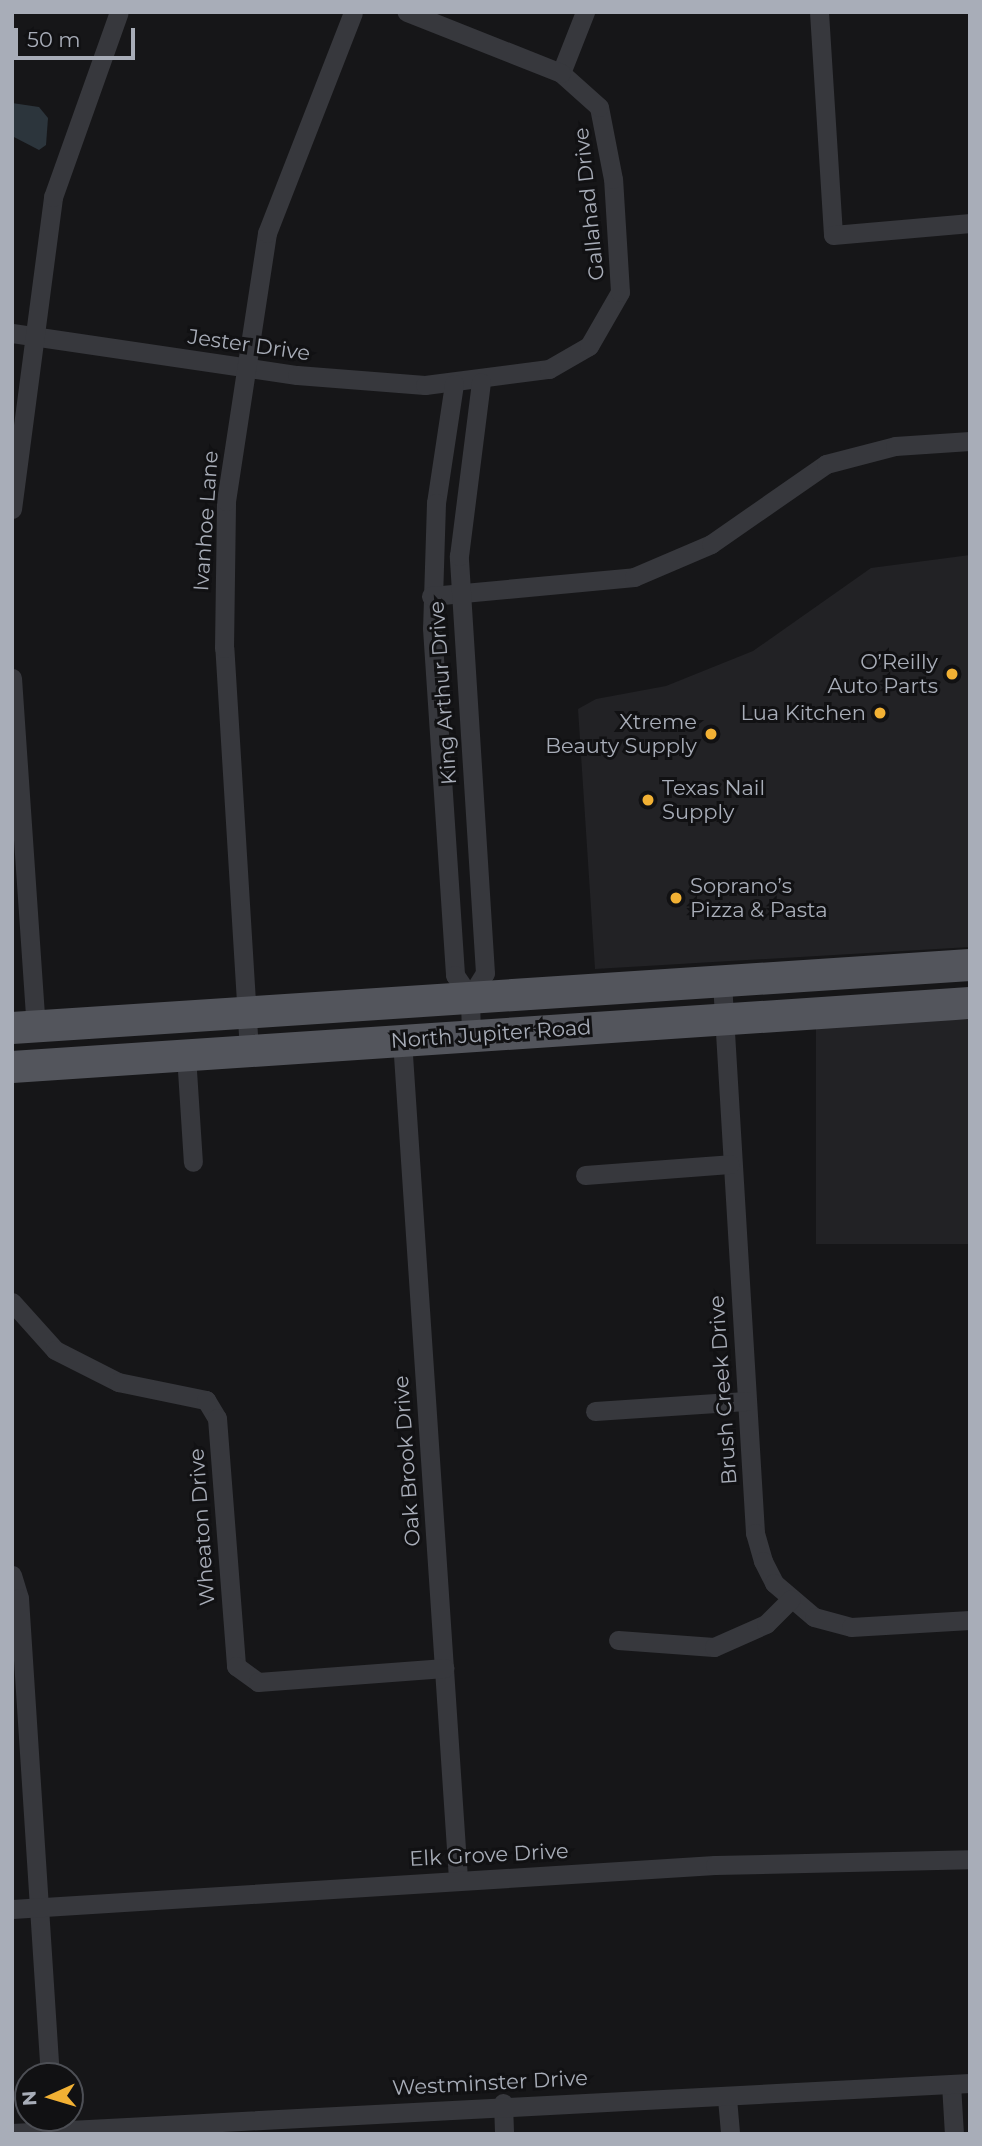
<!DOCTYPE html>
<html>
<head>
<meta charset="utf-8">
<style>
  body { margin:0 }
  #map { position:relative; width:982px; height:2146px; overflow:hidden; background:#161618; font-family:Montserrat,sans-serif }
  div>[style] { position:absolute }
  [style*='--x'] { left:calc(var(--x)*1px); top:calc(var(--y)*1px); width:calc(var(--w)*1px); rotate:calc(var(--a)*1deg) }
  .built>* { inset:0; background:#222225; transform-origin:0 0 }
  .water>* { inset:0; background:#2c353c }
  .street>* { height:19px; margin:-9.5px; padding:0 9.5px; transform-origin:9.5px; border-radius:9.5px; background:#37383d }
  .primary>* { height:32px; margin:-16px; padding:0 16px; transform-origin:16px; border-radius:16px; background:#53555c }
  .dots>* { width:19px; height:19px; translate:-50% -50%; box-sizing:border-box; border:4px solid #111113; border-radius:50% }
  span { translate:-50% -50%; white-space:nowrap; text-align:center; line-height:1.15; -webkit-text-stroke:6px #111113; paint-order:stroke }
  .street-label { font-size:21px; color:#a8adb8 }
  .poi-label { font-size:21px; color:#a8adb8 }
  .right { translate:-100% -50%; text-align:right }
  .left { translate:0 -50%; text-align:left }
  .frame { position:absolute; inset:0; border:14px solid #a8adb8; pointer-events:none }
  .north { position:absolute; left:14px; top:2062px; width:70px; height:70px; box-sizing:border-box; background:#111113; border:2px solid #4d4f55; border-radius:50%; rotate:266deg; font-size:19px; font-weight:700; line-height:28px; text-align:center; color:#a8adb8 }
  .north::after { content:''; display:block; margin:auto; width:24px; height:32px; background:#f2b134; clip-path:polygon(50% 0,100% 100%,50% 72%,0 100%) }
  .scale { position:absolute; left:14px; top:28px; width:121px; height:32px; box-sizing:border-box; border:4px solid #a8adb8; border-top:0; padding-left:9px; font-size:21px; line-height:24px; white-space:nowrap; color:#a8adb8; -webkit-text-stroke:5px #111113; paint-order:stroke }
</style>
</head>
<body>
<div id="map">
  <div class="built">
    <div style="clip-path:polygon(970px 555px,970px 947px,595px 969px,578px 709px,596px 699px,666px 686px,753px 651px,871px 568px)"></div>
    <div style="left:970px;top:1020px;width:224px;height:154px;rotate:90deg"></div>
  </div>
  <div class="water">
    <div style="clip-path:polygon(12px 103px,39px 107px,48px 118px,46px 145px,39px 150px,12px 136px)"></div>
  </div>
  <div class="street">
    <div style="--x:819;--y:12;--w:223;--a:86.4"></div>
    <div style="--x:833;--y:235;--w:138;--a:-5"></div>
    <div style="--x:561;--y:73;--w:66;--a:-68.5"></div>
    <div style="--x:12;--y:333;--w:288;--a:8.4"></div>
    <div style="--x:297;--y:375;--w:128;--a:4.5"></div>
    <div style="--x:425;--y:385;--w:125;--a:-7.4"></div>
    <div style="--x:549;--y:369;--w:46;--a:-29.9"></div>
    <div style="--x:589;--y:346;--w:62;--a:-60.1"></div>
    <div style="--x:620;--y:292;--w:113;--a:-93.5"></div>
    <div style="--x:613;--y:179;--w:73;--a:-101"></div>
    <div style="--x:599;--y:107;--w:51;--a:-138.2"></div>
    <div style="--x:561;--y:73;--w:166;--a:-158.4"></div>
    <div style="--x:454;--y:384;--w:120;--a:98.6"></div>
    <div style="--x:436;--y:503;--w:125;--a:91.8"></div>
    <div style="--x:432;--y:628;--w:348;--a:86.2"></div>
    <div style="--x:455;--y:975;--w:27;--a:56"></div>
    <div style="--x:470;--y:997;--w:40;--a:88.6"></div>
    <div style="--x:12;--y:509;--w:315;--a:-82.5"></div>
    <div style="--x:53;--y:197;--w:196;--a:-70.4"></div>
    <div style="--x:431;--y:596;--w:204;--a:-5.3"></div>
    <div style="--x:634;--y:577;--w:84;--a:-23.2"></div>
    <div style="--x:711;--y:544;--w:140;--a:-34.8"></div>
    <div style="--x:826;--y:464;--w:71;--a:-14.6"></div>
    <div style="--x:895;--y:446;--w:75;--a:-3.8"></div>
    <div style="--x:12;--y:678;--w:349;--a:86.1"></div>
    <div style="--x:722;--y:982;--w:552;--a:86.57"></div>
    <div style="--x:755;--y:1533;--w:29;--a:74"></div>
    <div style="--x:763;--y:1561;--w:25;--a:63"></div>
    <div style="--x:774;--y:1583;--w:52;--a:40.4"></div>
    <div style="--x:814;--y:1617;--w:38;--a:15"></div>
    <div style="--x:851;--y:1627;--w:119;--a:-3.4"></div>
    <div style="--x:470;--y:997;--w:28;--a:-58"></div>
    <div style="--x:485;--y:973;--w:418;--a:-93.6"></div>
    <div style="--x:459;--y:556;--w:175;--a:-82.8"></div>
    <div style="--x:402;--y:1040;--w:841;--a:86.18"></div>
    <div style="--x:249;--y:1051;--w:404;--a:-93.5"></div>
    <div style="--x:224;--y:648;--w:147;--a:-89.2"></div>
    <div style="--x:226;--y:501;--w:271;--a:-81.3"></div>
    <div style="--x:267;--y:233;--w:237;--a:-68.7"></div>
    <div style="--x:186;--y:1055;--w:107;--a:86.3"></div>
    <div style="--x:585;--y:1175;--w:145;--a:-4.3"></div>
    <div style="--x:12;--y:1302;--w:64;--a:48.1"></div>
    <div style="--x:55;--y:1350;--w:71;--a:26.9"></div>
    <div style="--x:118;--y:1382;--w:90;--a:11.6"></div>
    <div style="--x:206;--y:1400;--w:21;--a:59"></div>
    <div style="--x:217;--y:1418;--w:249;--a:85.6"></div>
    <div style="--x:236;--y:1666;--w:27;--a:36"></div>
    <div style="--x:258;--y:1682;--w:187;--a:-4.3"></div>
    <div style="--x:595;--y:1411;--w:151;--a:-3.8"></div>
    <div style="--x:12;--y:1575;--w:24;--a:73"></div>
    <div style="--x:19;--y:1598;--w:479;--a:86.3"></div>
    <div style="--x:618;--y:1640;--w:96;--a:4.2"></div>
    <div style="--x:714;--y:1647;--w:57;--a:-23.9"></div>
    <div style="--x:766;--y:1624;--w:35;--a:-45"></div>
    <div style="--x:12;--y:1909;--w:704;--a:-3.58"></div>
    <div style="--x:715;--y:1865;--w:255;--a:-1.3"></div>
    <div style="--x:951;--y:2084;--w:50;--a:86.6"></div>
    <div style="--x:727;--y:2098;--w:36;--a:85"></div>
    <div style="--x:503;--y:2103;--w:31;--a:88"></div>
    <div style="--x:12;--y:2133;--w:959;--a:-2.99"></div>
  </div>
  <div class="primary">
    <div style="--x:12;--y:1028;--w:960;--a:-3.76"></div>
    <div style="--x:12;--y:1067;--w:960;--a:-3.82"></div>
  </div>
  <div class="dots">
    <div style="left:952px;top:674px;background:#f2b134"></div>
    <div style="left:880px;top:713px;background:#f2b134"></div>
    <div style="left:711px;top:734px;background:#f2b134"></div>
    <div style="left:648px;top:800px;background:#f2b134"></div>
    <div style="left:676px;top:898px;background:#f2b134"></div>
  </div>
  <div class="street-label">
    <span style="left:589px;top:204px;rotate:-96deg">Gallahad Drive</span>
    <span style="left:249px;top:345px;rotate:8deg">Jester Drive</span>
    <span style="left:206px;top:521px;rotate:-86deg">Ivanhoe Lane</span>
    <span style="left:443px;top:693px;rotate:-94deg">King Arthur Drive</span>
    <span style="left:491px;top:1034px;rotate:-4deg">North Jupiter Road</span>
    <span style="left:723px;top:1390px;rotate:-94deg">Brush Creek Drive</span>
    <span style="left:407px;top:1461px;rotate:-94deg">Oak Brook Drive</span>
    <span style="left:202px;top:1527px;rotate:-94deg">Wheaton Drive</span>
    <span style="left:489px;top:1855px;rotate:-3deg">Elk Grove Drive</span>
    <span style="left:490px;top:2083px;rotate:-3deg">Westminster Drive</span>
  </div>
  <div class="poi-label">
    <span class="right" style="left:938px;top:674px">O’Reilly<br>Auto Parts</span>
    <span class="right" style="left:866px;top:713px">Lua Kitchen</span>
    <span class="right" style="left:697px;top:734px">Xtreme<br>Beauty Supply</span>
    <span class="left" style="left:662px;top:800px">Texas Nail<br>Supply</span>
    <span class="left" style="left:690px;top:898px">Soprano’s<br>Pizza &amp; Pasta</span>
  </div>
  <div class="frame"></div>
  <div class="north">N</div>
  <div class="scale">50 m</div>
</div>
</body>
</html>
